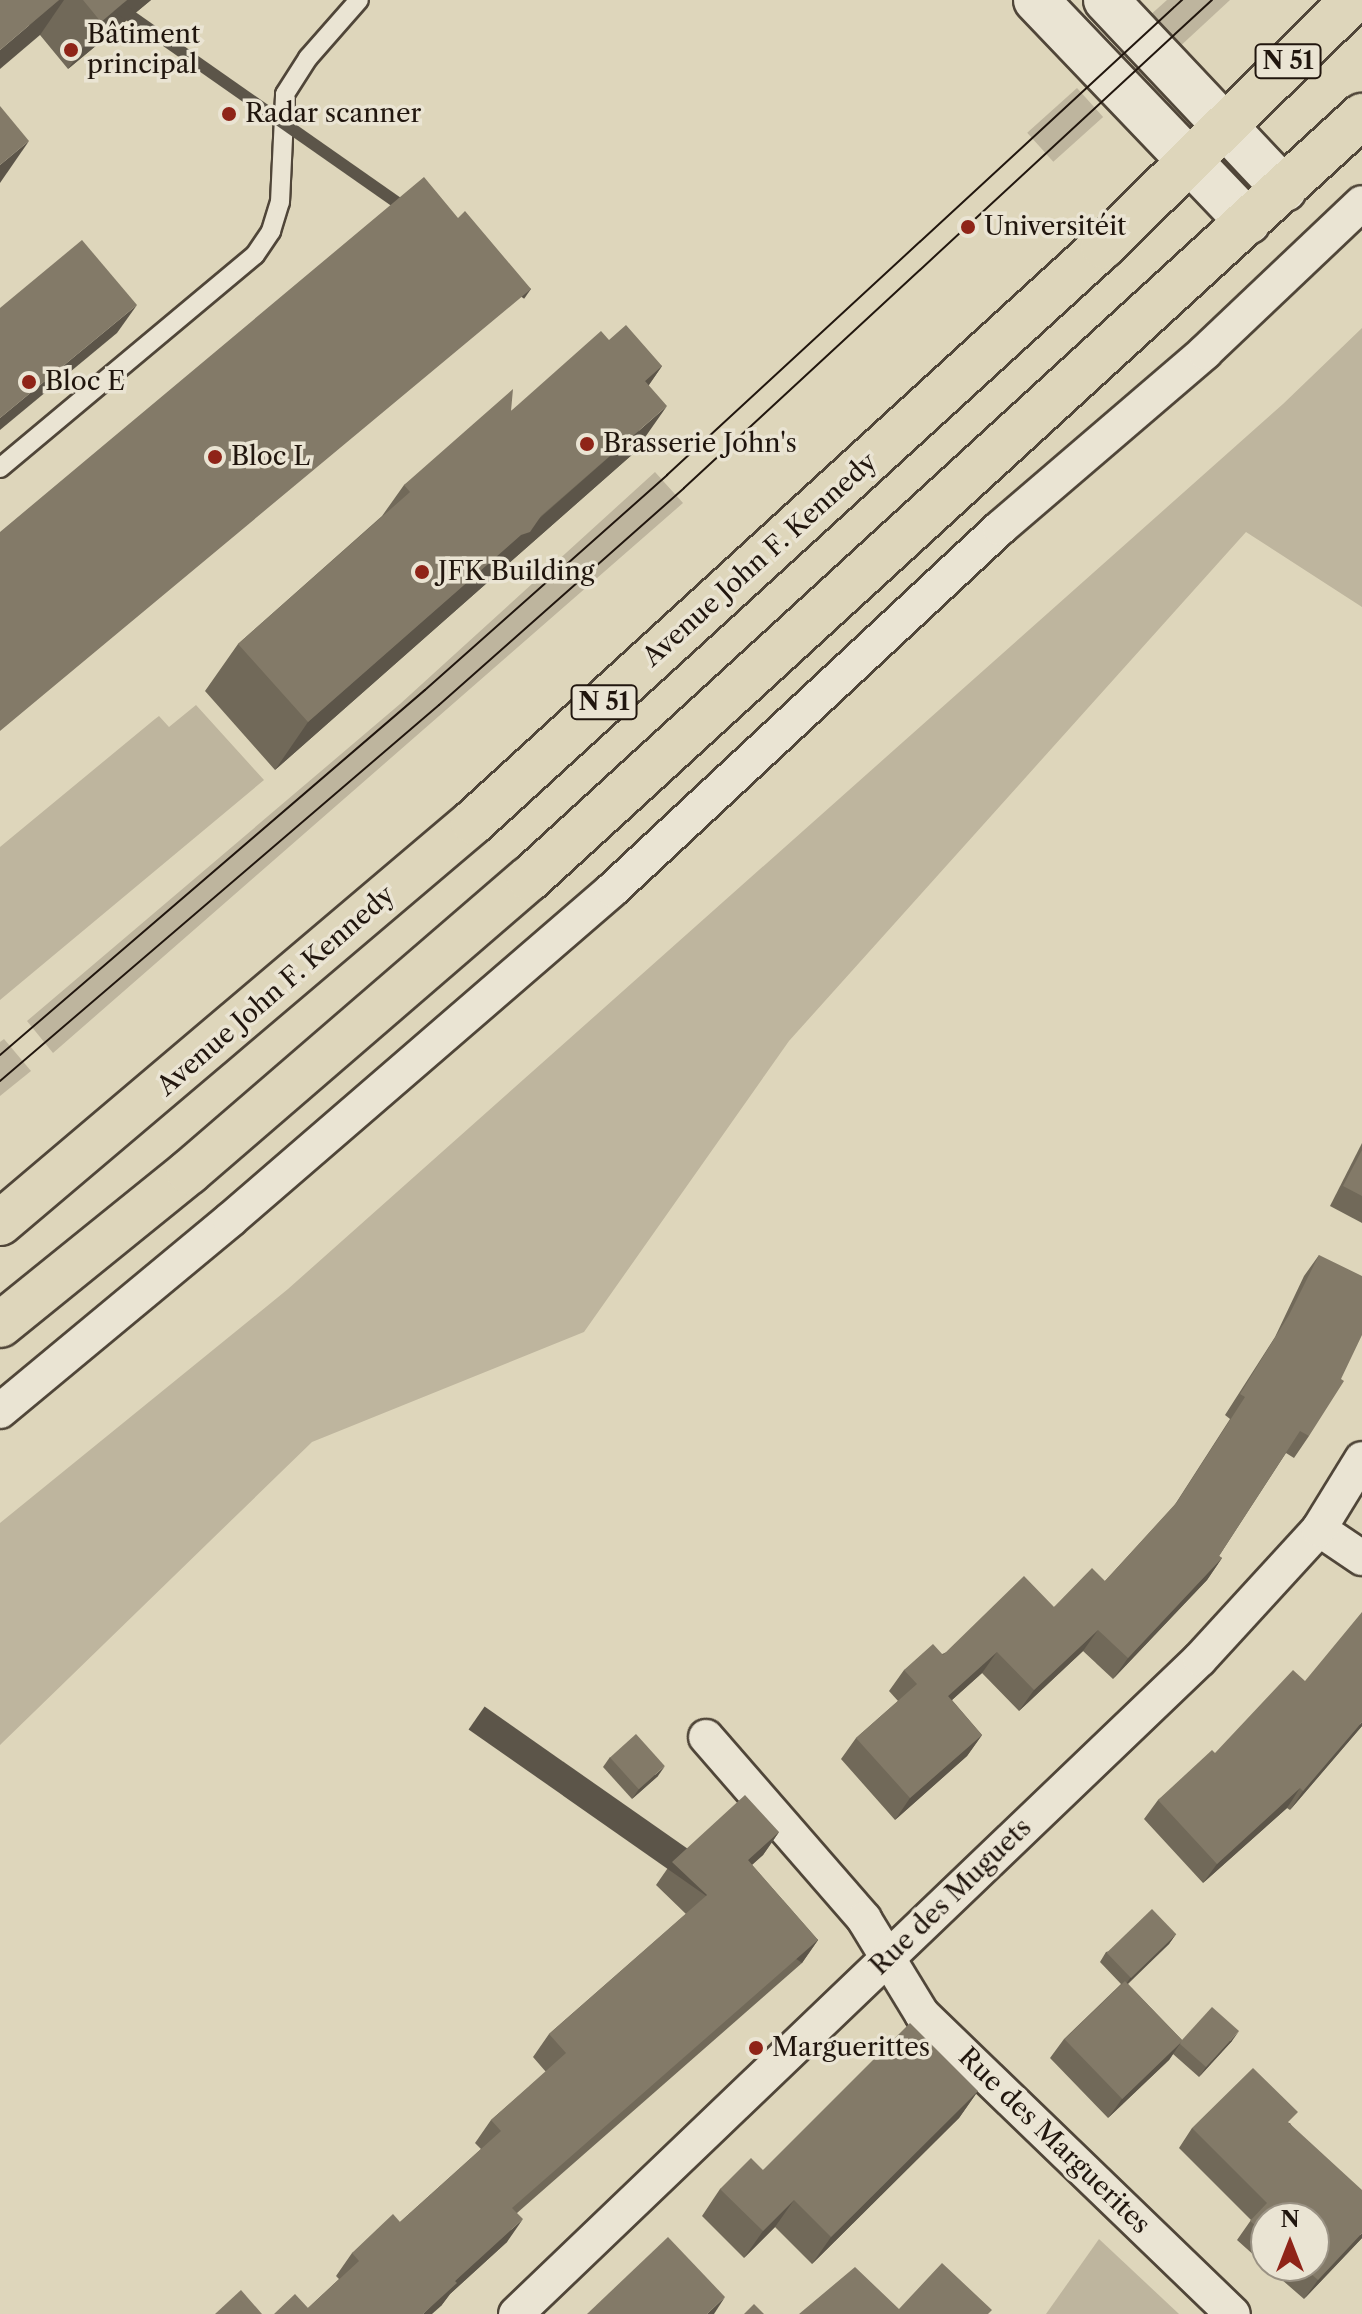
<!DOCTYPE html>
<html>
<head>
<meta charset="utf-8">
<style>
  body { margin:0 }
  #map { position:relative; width:1362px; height:2314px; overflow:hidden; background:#ded6bb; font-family:"Libre Caslon Text",serif }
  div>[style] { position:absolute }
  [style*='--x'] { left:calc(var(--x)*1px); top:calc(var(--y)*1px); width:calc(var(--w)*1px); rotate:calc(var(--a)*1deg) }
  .green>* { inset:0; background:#beb59e; transform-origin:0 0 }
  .roads { filter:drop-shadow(2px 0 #504639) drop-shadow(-2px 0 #504639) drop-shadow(0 2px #504639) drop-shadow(0 -2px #504639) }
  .lane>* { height:18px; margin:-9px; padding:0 9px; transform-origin:9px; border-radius:9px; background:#eae4d3 }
  .street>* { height:34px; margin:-17px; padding:0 17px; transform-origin:17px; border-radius:17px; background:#eae4d3 }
  .secondary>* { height:44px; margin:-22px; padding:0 22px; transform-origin:22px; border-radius:22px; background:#eae4d3 }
  .primary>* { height:44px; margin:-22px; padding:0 22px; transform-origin:22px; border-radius:22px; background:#ded6bb }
  .tram>* { height:2px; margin:-1px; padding:0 1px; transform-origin:1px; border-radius:1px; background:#21160e }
  .wall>* { inset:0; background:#716959 }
  .shaded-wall>* { inset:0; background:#5c5549; transform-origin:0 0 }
  .building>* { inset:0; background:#837a68; transform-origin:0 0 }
  .dots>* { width:22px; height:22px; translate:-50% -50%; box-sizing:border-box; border:4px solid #eae4d3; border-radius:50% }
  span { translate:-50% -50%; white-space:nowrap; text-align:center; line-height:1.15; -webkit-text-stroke:7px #eae4d3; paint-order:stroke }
  .shield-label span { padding:2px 6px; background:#eae4d3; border:2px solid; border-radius:6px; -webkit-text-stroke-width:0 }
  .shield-label { font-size:24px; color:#21160e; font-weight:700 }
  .poi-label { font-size:26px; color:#21160e }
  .left { translate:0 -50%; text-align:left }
  .street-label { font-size:26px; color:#21160e }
  .north { position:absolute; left:1250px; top:2202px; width:80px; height:80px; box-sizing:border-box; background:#eae4d3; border:2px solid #9a9284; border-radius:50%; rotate:0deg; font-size:22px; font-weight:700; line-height:32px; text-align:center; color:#21160e }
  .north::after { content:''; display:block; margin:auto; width:28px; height:36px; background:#8f2418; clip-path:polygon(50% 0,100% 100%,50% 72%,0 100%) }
</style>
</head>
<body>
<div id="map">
  <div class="green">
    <div style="clip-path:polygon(1167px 0,1230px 0,1176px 50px,1148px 17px)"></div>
    <div style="left:1077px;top:88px;width:39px;height:67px;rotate:48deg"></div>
    <div style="clip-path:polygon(1362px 328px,1362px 607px,1246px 532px,789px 1041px,584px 1332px,312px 1442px,0 1745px,0 1523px,288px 1289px,1283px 404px)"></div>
    <div style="clip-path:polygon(655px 472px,683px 503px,53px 1053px,27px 1021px,400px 704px)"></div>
    <div style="clip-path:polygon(196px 705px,264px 780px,0 1000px,0 847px,155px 719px,159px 716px,169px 727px)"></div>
    <div style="clip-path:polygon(4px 1039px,31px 1071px,0 1096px,0 1042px)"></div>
    <div style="clip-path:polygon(1099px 2239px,1179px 2314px,1046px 2314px)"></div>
  </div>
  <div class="roads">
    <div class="lane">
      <div style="--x:0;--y:468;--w:332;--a:-39.9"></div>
      <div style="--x:255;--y:255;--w:29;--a:-56"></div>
      <div style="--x:271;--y:231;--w:30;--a:-73"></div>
      <div style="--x:280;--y:202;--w:108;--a:-87.3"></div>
      <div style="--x:285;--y:94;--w:43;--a:-57.4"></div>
      <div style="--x:308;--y:58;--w:77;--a:-48.7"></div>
    </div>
    <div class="street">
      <div style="--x:0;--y:1411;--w:299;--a:-39.7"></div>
      <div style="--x:230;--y:1220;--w:505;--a:-40.82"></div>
      <div style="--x:612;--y:890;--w:531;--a:-43.01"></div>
      <div style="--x:1000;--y:528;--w:270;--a:-40.6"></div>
      <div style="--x:1205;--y:352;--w:216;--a:-43.5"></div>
      <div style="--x:1319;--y:1529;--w:52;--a:34"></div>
      <div style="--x:706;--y:1737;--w:241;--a:49"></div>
      <div style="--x:864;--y:1919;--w:111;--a:58.6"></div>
      <div style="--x:922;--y:2014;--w:432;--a:44"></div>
      <div style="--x:516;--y:2314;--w:947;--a:-43.76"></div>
      <div style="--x:1200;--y:1659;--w:176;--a:-47.5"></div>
      <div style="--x:1319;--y:1529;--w:82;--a:-58.4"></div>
    </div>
    <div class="secondary">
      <div style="--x:1036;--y:0;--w:307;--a:46.3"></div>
      <div style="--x:1106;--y:0;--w:260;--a:46.7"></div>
    </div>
    <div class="primary">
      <div style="--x:0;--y:1223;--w:620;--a:-40.29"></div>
      <div style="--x:473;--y:822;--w:854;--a:-42.44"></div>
      <div style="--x:1103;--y:246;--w:351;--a:-44.5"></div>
      <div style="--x:0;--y:1325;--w:243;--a:-39"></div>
      <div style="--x:189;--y:1172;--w:449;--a:-40.8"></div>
      <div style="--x:529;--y:879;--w:1130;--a:-42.49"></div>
    </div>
  </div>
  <div class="tram">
    <div style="--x:0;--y:1055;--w:560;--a:-40.66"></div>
    <div style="--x:425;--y:690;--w:324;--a:-41.6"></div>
    <div style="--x:667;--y:475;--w:701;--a:-42.69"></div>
    <div style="--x:0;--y:1081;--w:578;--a:-40.58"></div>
    <div style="--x:439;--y:705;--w:327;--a:-41.5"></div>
    <div style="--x:684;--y:488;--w:719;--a:-42.75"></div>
  </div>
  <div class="wall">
    <div style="clip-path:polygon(0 0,151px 0,68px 69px,40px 35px)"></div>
    <div style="clip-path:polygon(609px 340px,662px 366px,649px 385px,634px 453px,508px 564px,497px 579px,488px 582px,275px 770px,205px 691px,238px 644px,382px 516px,404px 485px,511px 411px)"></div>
    <div style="clip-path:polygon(1362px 1143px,1362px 1223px,1330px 1206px)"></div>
    <div style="clip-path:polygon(1319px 1255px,1309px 1436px,1294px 1458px,1286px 1453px,1219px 1556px,1222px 1558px,1207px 1580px,1113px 1679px,1083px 1651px,1019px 1711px,982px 1673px,952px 1700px,982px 1735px,967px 1756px,895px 1820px,841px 1759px,856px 1738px,898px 1701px,889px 1691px,904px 1670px,1054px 1607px,1105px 1581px,1174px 1506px,1230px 1419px,1225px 1415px,1275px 1337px,1304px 1276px)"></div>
    <div style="clip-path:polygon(1305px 1681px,1362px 1726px,1290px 1810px,1287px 1808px,1203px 1883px,1144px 1819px,1158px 1800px)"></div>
    <div style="clip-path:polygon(610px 1757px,658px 1776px,632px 1799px,603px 1767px)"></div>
    <div style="clip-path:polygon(779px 1832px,763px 1855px,752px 1865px,818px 1940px,802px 1963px,517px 2213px,507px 2242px,450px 2294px,441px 2306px,308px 2308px,339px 2279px,336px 2276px,352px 2253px,400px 2222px,481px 2149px,475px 2143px,491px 2120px,546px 2072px,533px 2057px,549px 2034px,686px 1914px,656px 1885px,672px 1862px)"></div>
    <div style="clip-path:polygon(1176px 1934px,1169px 1944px,1128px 1984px,1182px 2040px,1232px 2041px,1199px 2077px,1173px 2054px,1169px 2060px,1108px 2118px,1050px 2058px,1064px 2039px,1121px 1984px,1100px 1962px,1106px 1952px)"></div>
    <div style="clip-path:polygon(978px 2091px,959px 2118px,812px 2264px,775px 2227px,744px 2258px,702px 2216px,720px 2189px,763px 2170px)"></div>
    <div style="clip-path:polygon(1290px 2123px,1362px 2238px,1304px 2299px,1266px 2266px,1314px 2266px,1266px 2218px,1266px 2266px,1237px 2240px,1251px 2220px,1179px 2148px,1192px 2128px)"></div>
  </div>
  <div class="shaded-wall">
    <div style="clip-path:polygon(59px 0,64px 0,40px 35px,0 69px,0 50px)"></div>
    <div style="clip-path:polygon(127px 0,151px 0,68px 69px,101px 22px)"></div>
    <div style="clip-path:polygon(29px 141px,0 183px,0 165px)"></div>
    <div style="left:531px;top:289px;width:12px;height:691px;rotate:125deg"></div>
    <div style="clip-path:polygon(137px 305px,117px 333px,0 430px,0 418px)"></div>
    <div style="clip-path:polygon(662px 366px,629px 413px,645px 381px)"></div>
    <div style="clip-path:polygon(667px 406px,634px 453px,508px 564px,497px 579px,488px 582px,275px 770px,308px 722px)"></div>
    <div style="clip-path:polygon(1222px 1558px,1207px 1580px,1113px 1679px,1128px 1658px)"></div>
    <div style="clip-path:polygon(1098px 1630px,1083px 1651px,1019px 1711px,1034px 1690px)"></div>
    <div style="clip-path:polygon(997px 1652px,982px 1673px,933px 1717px,948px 1696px)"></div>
    <div style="clip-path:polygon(1362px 1722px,1362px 1726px,1290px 1810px,1303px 1791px)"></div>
    <div style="clip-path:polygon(982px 1735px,967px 1756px,895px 1820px,910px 1798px)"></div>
    <div style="clip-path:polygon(665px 1766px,658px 1776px,632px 1799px,639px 1789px)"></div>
    <div style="clip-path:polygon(1300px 1788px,1287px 1808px,1203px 1883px,1217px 1864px)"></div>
    <div style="clip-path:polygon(779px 1832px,763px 1855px,731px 1883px,748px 1860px)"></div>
    <div style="clip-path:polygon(1176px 1934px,1169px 1944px,1124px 1987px,1131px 1977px)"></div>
    <div style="left:818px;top:1940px;width:28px;height:407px;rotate:125deg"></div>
    <div style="clip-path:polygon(1239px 2031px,1232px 2041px,1199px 2077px,1206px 2067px)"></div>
    <div style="clip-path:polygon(1182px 2041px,1169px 2060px,1108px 2118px,1122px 2099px)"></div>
    <div style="clip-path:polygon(978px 2091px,959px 2118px,812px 2264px,831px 2237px)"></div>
    <div style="clip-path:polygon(794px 2200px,775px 2227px,744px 2258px,763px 2231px)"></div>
    <div style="clip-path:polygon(523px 2219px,507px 2242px,450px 2294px,441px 2306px,432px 2314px,423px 2314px,455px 2281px)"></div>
    <div style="clip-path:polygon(1362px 2233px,1362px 2238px,1304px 2299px,1318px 2280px)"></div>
    <div style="clip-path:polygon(725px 2297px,714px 2314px,707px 2314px)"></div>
  </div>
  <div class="building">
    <div style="clip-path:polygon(0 0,59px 0,0 50px)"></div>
    <div style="clip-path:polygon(83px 0,127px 0,101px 22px)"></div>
    <div style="clip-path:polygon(0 106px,29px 141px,0 165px)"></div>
    <div style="clip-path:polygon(424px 177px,458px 218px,465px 211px,531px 289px,0 731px,0 532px)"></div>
    <div style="clip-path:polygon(82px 240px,137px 305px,0 418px,0 308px)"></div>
    <div style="clip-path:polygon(626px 325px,662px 366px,645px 381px,667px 406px,541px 516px,530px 532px,521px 535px,308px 722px,238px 644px,410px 492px,404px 485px,513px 389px,511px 411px,601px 331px,609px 340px)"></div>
    <div style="clip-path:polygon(1362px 1150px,1362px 1196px,1343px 1186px)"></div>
    <div style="clip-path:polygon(1319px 1255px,1362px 1276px,1362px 1335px,1341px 1379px,1344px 1381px,1309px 1436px,1300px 1431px,1219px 1556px,1222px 1558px,1128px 1658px,1098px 1630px,1034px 1690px,997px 1652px,948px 1696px,982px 1735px,910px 1798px,856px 1738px,917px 1684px,904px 1670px,933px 1644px,943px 1655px,1024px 1576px,1054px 1607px,1092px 1568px,1105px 1581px,1177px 1502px,1245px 1397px,1240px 1394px,1289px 1315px)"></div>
    <div style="clip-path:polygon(1362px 1612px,1362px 1722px,1303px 1791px,1300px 1788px,1217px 1864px,1158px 1800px,1212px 1750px,1215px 1753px,1293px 1670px,1305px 1681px)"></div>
    <div style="left:636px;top:1734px;width:43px;height:35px;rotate:48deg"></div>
    <div style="clip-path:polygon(745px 1795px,779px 1832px,748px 1860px,818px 1940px,512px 2208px,523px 2219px,455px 2281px,457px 2283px,423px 2314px,274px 2314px,295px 2294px,308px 2308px,359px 2261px,352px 2253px,393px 2214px,400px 2222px,501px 2131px,491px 2120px,566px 2053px,549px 2034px,707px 1895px,672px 1862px)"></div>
    <div style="left:1152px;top:1909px;width:35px;height:63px;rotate:46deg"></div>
    <div style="left:1125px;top:1981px;width:83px;height:84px;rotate:46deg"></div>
    <div style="clip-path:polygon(1212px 2007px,1239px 2031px,1206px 2067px,1180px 2044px,1182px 2040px)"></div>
    <div style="clip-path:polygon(910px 2023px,978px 2091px,831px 2237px,794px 2200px,763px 2231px,720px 2189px,751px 2158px,763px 2170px)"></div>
    <div style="clip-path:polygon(1253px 2068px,1298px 2112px,1288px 2122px,1362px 2190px,1362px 2233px,1318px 2280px,1302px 2266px,1314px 2266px,1314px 2218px,1266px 2218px,1266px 2234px,1250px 2221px,1267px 2203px,1192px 2128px)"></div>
    <div style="clip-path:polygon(668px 2237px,725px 2297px,707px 2314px,587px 2314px)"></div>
    <div style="clip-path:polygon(942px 2263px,992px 2310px,988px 2314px,799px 2314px,855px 2267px,899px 2309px)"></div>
    <div style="clip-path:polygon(241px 2290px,262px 2314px,215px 2314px)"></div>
    <div style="clip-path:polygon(754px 2304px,764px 2314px,744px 2314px)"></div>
  </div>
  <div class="dots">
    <div style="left:71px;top:50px;background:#8f2418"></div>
    <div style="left:229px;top:114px;background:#8f2418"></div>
    <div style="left:968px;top:227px;background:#8f2418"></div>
    <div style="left:29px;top:382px;background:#8f2418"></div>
    <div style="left:587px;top:444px;background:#8f2418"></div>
    <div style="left:215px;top:457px;background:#8f2418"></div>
    <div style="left:422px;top:572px;background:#8f2418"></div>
    <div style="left:756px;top:2048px;background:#8f2418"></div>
  </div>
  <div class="shield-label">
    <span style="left:1288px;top:61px">N 51</span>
    <span style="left:604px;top:702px">N 51</span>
  </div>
  <div class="poi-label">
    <span class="left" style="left:87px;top:50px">Bâtiment<br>principal</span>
    <span class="left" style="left:245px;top:114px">Radar scanner</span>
    <span class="left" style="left:984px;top:227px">Universitéit</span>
    <span class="left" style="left:45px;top:382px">Bloc E</span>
    <span class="left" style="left:603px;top:444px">Brasserie John's</span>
    <span class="left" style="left:231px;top:457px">Bloc L</span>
    <span class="left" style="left:438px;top:572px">JFK Building</span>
    <span class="left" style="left:772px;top:2048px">Marguerittes</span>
  </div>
  <div class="street-label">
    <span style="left:760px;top:560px;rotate:-42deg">Avenue John F. Kennedy</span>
    <span style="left:276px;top:991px;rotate:-41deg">Avenue John F. Kennedy</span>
    <span style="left:951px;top:1897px;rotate:-44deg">Rue des Muguets</span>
    <span style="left:1054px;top:2141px;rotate:44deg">Rue des Marguerites</span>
  </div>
  <div class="north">N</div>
</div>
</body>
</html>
